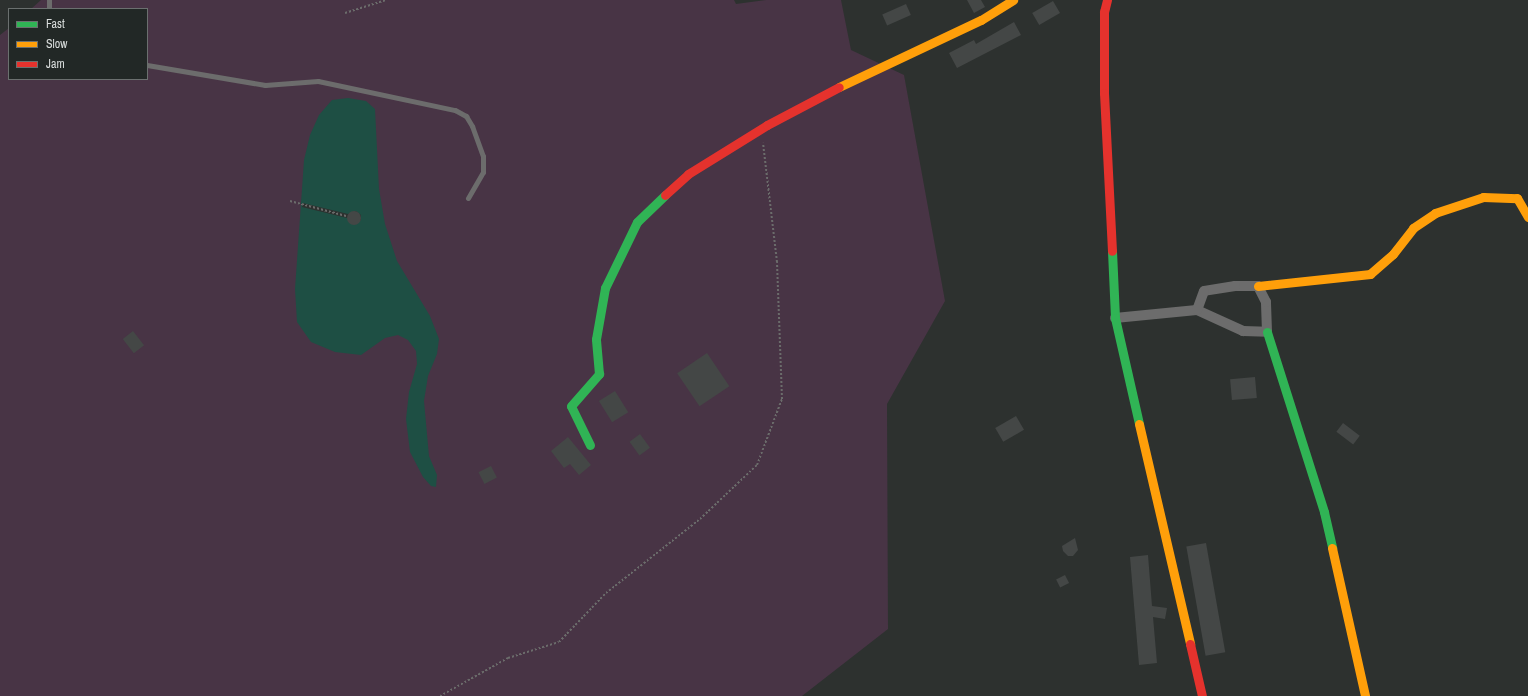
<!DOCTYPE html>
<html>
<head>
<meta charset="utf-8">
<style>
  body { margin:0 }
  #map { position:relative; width:1528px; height:696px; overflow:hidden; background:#2d312f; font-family:"Archivo Narrow",sans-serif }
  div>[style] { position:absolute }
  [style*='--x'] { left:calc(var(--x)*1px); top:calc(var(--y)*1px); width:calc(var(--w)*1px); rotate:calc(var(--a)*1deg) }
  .green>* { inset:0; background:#483445 }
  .water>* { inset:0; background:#1e4f44 }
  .pier>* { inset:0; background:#2d312f }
  .building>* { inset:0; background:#444746; transform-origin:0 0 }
  .round { border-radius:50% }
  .path>* { height:2px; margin-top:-1px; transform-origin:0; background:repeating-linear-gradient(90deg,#6b6c6b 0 2px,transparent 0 4px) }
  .lane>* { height:5px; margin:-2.5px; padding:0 2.5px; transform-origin:2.5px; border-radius:2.5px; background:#6c6c6c }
  .street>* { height:10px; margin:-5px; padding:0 5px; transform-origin:5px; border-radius:5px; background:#6c6c6c }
  .fast>* { height:9px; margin:-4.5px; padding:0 4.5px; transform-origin:4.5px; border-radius:4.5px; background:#30b455 }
  .slow>* { height:9px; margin:-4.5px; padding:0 4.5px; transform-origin:4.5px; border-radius:4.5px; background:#ff9f0a }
  .jam>* { height:9px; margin:-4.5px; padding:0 4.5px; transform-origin:4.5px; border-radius:4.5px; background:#e5322d }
  span { translate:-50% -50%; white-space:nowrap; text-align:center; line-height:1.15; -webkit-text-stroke:3px #222826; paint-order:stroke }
  .legend { position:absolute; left:8px; top:8px; width:140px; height:72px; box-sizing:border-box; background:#222826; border:1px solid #6b706f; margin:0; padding:5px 7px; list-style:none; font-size:12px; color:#d9dddc }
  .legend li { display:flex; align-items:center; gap:8px; height:20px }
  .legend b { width:20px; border:1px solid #6b706f }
</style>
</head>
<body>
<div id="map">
  <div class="green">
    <div style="clip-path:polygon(41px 0,734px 0,736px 4px,766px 0,841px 0,851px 50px,904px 75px,945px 301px,887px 404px,888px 629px,802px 696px,0 696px,0 35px,9px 28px,9px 79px,147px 79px,147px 9px,31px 9px)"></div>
  </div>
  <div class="water">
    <div style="clip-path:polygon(348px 98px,366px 101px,375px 109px,379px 189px,385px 224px,397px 261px,430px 316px,439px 339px,437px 354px,428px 376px,424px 401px,429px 456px,437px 475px,436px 487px,431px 486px,423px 477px,410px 452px,406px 419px,409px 392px,417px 364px,416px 351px,408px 340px,398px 335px,385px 338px,361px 355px,335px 352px,311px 342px,297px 322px,295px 289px,304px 160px,310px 135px,319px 115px,332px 100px)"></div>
  </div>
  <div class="pier">
    <div style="clip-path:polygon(303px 203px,348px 214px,356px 211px,361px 215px,361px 220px,353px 224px,347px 218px,302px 207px)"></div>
  </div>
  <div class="building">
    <div style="clip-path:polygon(967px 0,981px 0,985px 7px,974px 13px)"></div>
    <div style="left:1053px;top:1px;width:14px;height:24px;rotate:60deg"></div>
    <div style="left:906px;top:4px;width:12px;height:26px;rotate:66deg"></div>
    <div style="clip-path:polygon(1014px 22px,1021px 35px,957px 68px,949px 53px,974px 40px,976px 44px)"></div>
    <div class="round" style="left:347px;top:211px;width:14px;height:14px"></div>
    <div style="left:133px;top:331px;width:18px;height:13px;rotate:52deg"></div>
    <div style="left:707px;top:353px;width:40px;height:36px;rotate:56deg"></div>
    <div style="left:1255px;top:377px;width:21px;height:25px;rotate:85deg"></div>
    <div style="left:615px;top:391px;width:25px;height:19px;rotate:58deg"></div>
    <div style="left:1016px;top:416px;width:16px;height:24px;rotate:60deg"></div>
    <div style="left:1343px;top:423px;width:21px;height:11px;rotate:37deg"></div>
    <div style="left:640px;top:434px;width:17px;height:13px;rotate:54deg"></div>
    <div style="clip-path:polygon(568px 437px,591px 465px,579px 475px,570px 464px,564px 468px,551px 451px)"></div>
    <div style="left:491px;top:466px;width:13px;height:14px;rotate:63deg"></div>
    <div style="clip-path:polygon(1075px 538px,1078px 550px,1073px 556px,1068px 556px,1063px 551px,1062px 546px)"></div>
    <div style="left:1206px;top:543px;width:111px;height:20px;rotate:80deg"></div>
    <div style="clip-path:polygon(1148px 555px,1152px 606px,1167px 608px,1165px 619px,1153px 617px,1157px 663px,1139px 665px,1130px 557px)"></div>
    <div style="left:1065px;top:575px;width:9px;height:10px;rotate:63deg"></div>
  </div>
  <div class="path">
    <div style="--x:345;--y:13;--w:43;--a:-17.6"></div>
    <div style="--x:290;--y:201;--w:58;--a:15"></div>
    <div style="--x:440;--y:696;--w:78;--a:-29.2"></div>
    <div style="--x:508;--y:658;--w:53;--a:-17.4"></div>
    <div style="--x:559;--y:642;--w:68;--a:-46.2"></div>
    <div style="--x:606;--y:593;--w:120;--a:-38.2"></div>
    <div style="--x:700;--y:519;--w:79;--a:-43.5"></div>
    <div style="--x:757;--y:465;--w:71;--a:-69.3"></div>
    <div style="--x:782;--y:399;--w:137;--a:-92.1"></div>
    <div style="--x:777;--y:262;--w:120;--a:-96.7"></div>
  </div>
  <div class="lane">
    <div style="--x:49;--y:9;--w:9;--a:-90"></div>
    <div style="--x:147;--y:65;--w:120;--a:9.6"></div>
    <div style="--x:265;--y:85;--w:53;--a:-4.3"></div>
    <div style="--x:318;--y:81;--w:140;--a:12"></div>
    <div style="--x:455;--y:110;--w:13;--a:29"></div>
    <div style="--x:466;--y:116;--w:12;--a:59"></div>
    <div style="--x:472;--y:126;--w:32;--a:70"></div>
    <div style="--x:483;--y:156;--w:16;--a:90"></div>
    <div style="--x:483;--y:172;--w:30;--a:120"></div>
  </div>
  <div class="street">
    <div style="--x:1115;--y:318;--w:82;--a:-5.6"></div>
    <div style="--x:1197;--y:310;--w:51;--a:24.5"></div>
    <div style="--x:1243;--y:331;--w:24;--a:2"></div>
    <div style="--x:1267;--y:332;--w:30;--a:-92"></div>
    <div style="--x:1266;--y:302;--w:18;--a:-117"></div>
    <div style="--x:1258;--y:286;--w:23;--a:180"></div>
    <div style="--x:1235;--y:286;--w:31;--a:171"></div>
    <div style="--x:1204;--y:291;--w:20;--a:110"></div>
  </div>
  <div class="fast">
    <div style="--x:1112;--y:251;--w:67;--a:87.4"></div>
    <div style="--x:1115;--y:318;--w:109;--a:77.2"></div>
    <div style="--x:1267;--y:332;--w:189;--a:72.4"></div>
    <div style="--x:1324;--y:512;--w:37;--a:77"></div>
    <div style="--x:590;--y:445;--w:43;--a:-116"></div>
    <div style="--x:571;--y:406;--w:43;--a:-48.8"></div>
    <div style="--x:599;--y:374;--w:35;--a:-95"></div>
    <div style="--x:596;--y:339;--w:52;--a:-80"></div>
    <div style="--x:605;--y:288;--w:73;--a:-64.1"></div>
    <div style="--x:637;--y:222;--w:39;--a:-44"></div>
  </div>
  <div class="slow">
    <div style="--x:839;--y:87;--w:157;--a:-25.3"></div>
    <div style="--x:981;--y:20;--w:38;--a:-32"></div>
    <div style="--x:1258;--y:286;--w:113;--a:-6.1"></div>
    <div style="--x:1370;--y:274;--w:30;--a:-41"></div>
    <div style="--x:1393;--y:254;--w:33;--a:-52"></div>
    <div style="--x:1413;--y:228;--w:27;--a:-34"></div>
    <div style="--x:1435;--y:213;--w:51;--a:-18.4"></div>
    <div style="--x:1483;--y:197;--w:34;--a:2"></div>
    <div style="--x:1517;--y:198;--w:22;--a:60"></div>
    <div style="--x:1139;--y:424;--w:226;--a:76.9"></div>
    <div style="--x:1332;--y:548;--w:152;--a:77.4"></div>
  </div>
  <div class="jam">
    <div style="--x:1107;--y:0;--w:12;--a:104"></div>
    <div style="--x:1104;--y:12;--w:81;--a:90"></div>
    <div style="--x:1104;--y:93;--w:158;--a:87.1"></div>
    <div style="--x:665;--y:195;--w:31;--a:-42"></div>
    <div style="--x:688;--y:174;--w:93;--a:-31.8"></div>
    <div style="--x:767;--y:125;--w:81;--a:-27.8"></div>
    <div style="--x:1190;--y:644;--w:53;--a:77"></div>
  </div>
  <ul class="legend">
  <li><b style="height:5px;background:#30b455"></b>Fast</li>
  <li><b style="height:5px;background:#ff9f0a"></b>Slow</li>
  <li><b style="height:5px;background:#e5322d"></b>Jam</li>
  </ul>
</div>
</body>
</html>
